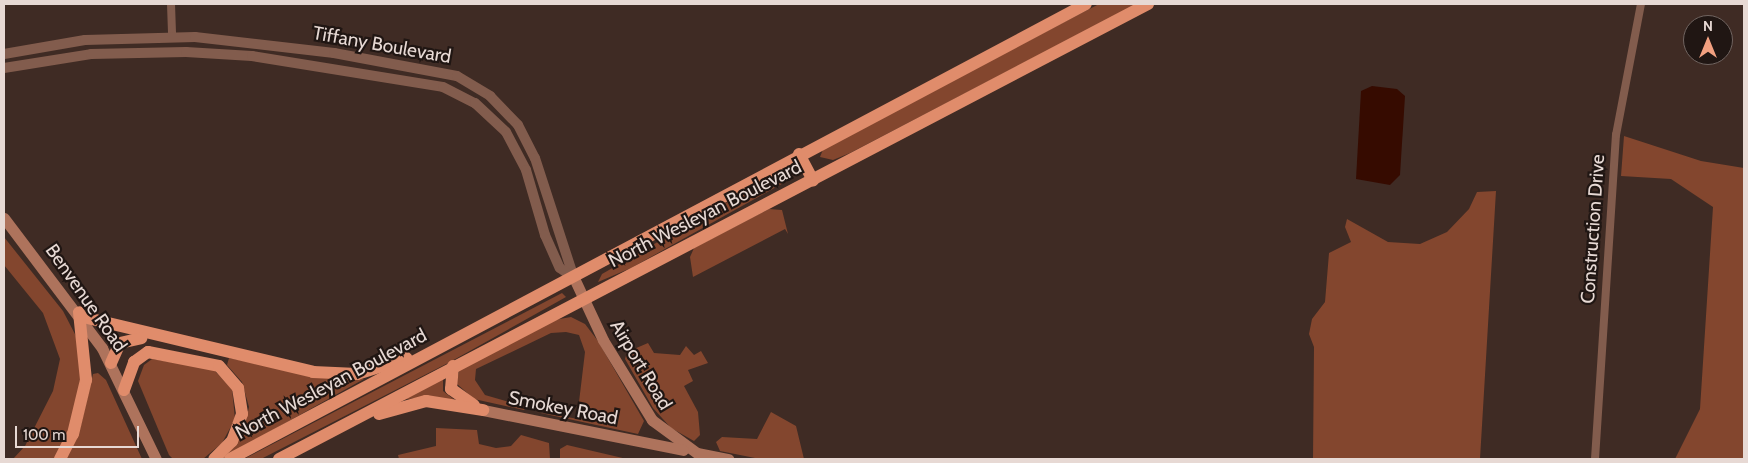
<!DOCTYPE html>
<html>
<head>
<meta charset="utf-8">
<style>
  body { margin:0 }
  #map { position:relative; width:1748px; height:463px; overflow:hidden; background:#3f2b24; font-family:Cabin,sans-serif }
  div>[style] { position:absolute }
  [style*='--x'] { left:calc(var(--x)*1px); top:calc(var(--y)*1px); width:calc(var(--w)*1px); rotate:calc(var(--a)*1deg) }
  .green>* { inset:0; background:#83462e }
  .water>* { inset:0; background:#360b00 }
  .minor>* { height:8px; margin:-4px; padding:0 4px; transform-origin:4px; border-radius:4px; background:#825c4d }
  .tertiary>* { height:10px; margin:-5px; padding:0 5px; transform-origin:5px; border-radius:5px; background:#825c4d }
  .secondary>* { height:11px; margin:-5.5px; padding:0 5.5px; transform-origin:5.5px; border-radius:5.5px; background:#ae735c }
  .trunk>* { height:12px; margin:-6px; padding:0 6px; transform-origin:6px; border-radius:6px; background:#e08c6b }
  span { translate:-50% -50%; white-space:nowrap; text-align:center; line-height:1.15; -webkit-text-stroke:4.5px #201613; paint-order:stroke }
  .street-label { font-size:19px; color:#e7d9d4 }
  .frame { position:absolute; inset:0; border:5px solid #e7d9d4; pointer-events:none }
  .north { position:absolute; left:1683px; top:15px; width:50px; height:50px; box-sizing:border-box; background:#201613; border:1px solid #706460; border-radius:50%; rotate:0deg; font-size:14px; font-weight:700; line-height:20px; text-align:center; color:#e7d9d4 }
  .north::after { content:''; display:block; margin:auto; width:18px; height:22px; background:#f2a080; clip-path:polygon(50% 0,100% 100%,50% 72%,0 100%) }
  .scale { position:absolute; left:15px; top:426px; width:124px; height:22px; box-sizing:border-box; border:2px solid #e7d9d4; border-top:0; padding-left:6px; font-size:15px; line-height:18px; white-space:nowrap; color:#e7d9d4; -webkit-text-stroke:4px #201613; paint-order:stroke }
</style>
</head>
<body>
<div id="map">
  <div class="green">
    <div style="clip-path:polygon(1099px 4px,1137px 4px,850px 153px,833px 160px,820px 157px,824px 147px)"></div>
    <div style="clip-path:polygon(1624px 136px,1701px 161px,1744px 168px,1744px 459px,1675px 459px,1700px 409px,1713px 207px,1671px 179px,1621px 176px)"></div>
    <div style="clip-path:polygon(785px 169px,795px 173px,787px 181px,631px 268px,598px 282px,602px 274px)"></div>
    <div style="clip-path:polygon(1496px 191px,1480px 459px,1313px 459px,1314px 347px,1309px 334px,1312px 319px,1325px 302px,1329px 253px,1351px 242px,1345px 227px,1347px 219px,1388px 242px,1420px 244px,1447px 232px,1469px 209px,1477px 192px)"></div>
    <div style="clip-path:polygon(769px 209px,782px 210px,788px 234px,785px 229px,693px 277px,690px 257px,694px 248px)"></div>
    <div style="clip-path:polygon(4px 237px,63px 311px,77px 338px,82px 369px,72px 427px,55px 459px,13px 459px,25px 446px,53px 391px,60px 359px,43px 313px,4px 265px)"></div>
    <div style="clip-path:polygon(562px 293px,566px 297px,450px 362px,261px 459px,244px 459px)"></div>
    <div style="clip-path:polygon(571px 317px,585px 324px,598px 341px,644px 421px,638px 434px,536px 412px,591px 421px,594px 410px,579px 402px,585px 352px,579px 335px,566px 332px,551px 333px,476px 369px,475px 380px,485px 395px,526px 407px,524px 410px,474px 399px,457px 384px,459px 370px,554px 320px)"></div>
    <div style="clip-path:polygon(648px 343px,654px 353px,680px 355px,686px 346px,694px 355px,701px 351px,708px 363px,688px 370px,693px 381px,684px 386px,698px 412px,700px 435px,694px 441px,671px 428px,653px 408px,625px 359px,627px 352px)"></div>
    <div style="clip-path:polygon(229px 358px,329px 378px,364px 379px,226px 456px,243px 434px,249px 407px,242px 382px,227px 365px)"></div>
    <div style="clip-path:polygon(152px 359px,213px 369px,232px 389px,235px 419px,222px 443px,203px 459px,173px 459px,169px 455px,138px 381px,144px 365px)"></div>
    <div style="clip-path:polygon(98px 373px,106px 380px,142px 459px,64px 459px,80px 429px,93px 374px)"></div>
    <div style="clip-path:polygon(443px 378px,443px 391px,456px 401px,425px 397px,400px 400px)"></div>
    <div style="clip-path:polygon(771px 412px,796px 426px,804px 459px,760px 459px,720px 451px,716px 442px,722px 437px,757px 439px)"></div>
    <div style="clip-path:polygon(436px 428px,477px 430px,479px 444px,496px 448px,511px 446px,521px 435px,549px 443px,550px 459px,399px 459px,398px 455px,436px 446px)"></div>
    <div style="clip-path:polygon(567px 445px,627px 459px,560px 459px,560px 449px)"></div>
  </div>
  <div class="water">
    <div style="clip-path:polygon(1372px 86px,1397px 89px,1405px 96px,1400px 175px,1390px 185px,1356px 179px,1361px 91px)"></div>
  </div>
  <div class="minor">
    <div style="--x:171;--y:4;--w:33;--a:88"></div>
    <div style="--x:1595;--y:459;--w:325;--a:-86.3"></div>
    <div style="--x:1616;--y:135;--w:133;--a:-79.2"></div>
  </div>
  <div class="tertiary">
    <div style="--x:4;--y:54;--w:82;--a:-9.8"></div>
    <div style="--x:85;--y:40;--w:110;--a:-1.6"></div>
    <div style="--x:195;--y:37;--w:140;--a:6.6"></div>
    <div style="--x:334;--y:53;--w:125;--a:10.6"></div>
    <div style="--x:457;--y:76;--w:39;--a:31"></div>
    <div style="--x:490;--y:96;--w:40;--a:46"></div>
    <div style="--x:518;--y:125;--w:37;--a:63"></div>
    <div style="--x:535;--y:158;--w:126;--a:72"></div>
    <div style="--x:4;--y:68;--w:88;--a:-9.1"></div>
    <div style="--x:91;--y:54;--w:95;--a:-1.2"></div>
    <div style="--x:186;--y:52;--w:66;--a:3.5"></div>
    <div style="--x:252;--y:56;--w:193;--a:9.2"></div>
    <div style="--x:443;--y:87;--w:36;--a:27"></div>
    <div style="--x:475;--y:103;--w:42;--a:43.1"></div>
    <div style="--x:506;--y:132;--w:43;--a:62.2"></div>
    <div style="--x:526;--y:170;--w:68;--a:73.7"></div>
    <div style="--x:545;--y:235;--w:36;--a:66"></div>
    <div style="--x:560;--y:268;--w:17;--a:36"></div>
  </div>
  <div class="secondary">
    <div style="--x:4;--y:218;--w:163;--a:53"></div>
    <div style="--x:102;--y:348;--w:123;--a:64.1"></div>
    <div style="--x:574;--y:278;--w:68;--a:64.9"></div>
    <div style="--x:603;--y:340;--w:94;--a:58.5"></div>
    <div style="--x:652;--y:420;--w:56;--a:36.3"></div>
    <div style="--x:697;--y:453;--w:32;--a:11"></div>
    <div style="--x:483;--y:410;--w:204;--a:11.3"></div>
  </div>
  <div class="trunk">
    <div style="--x:799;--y:154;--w:30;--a:62"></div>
    <div style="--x:83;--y:317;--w:236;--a:13.4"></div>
    <div style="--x:313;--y:372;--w:44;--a:2.6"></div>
    <div style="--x:357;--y:374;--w:52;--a:-17.7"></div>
    <div style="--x:111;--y:363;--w:22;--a:-66"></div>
    <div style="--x:120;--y:343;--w:22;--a:-13"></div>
    <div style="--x:453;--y:366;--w:23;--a:95"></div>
    <div style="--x:451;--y:389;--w:28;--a:35"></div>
    <div style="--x:124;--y:390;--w:30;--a:-70"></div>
    <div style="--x:134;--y:362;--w:17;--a:-36"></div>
    <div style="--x:148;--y:352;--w:72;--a:11.2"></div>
    <div style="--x:219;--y:366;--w:29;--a:49"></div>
    <div style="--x:238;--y:388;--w:26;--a:81"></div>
    <div style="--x:242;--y:414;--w:29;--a:110"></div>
    <div style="--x:232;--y:441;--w:25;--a:135"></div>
    <div style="--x:379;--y:414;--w:49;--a:-15.5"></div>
    <div style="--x:426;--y:401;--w:58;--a:9"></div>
    <div style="--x:60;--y:459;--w:28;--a:-63"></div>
    <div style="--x:73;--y:434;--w:56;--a:-76.5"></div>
    <div style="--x:86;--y:380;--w:68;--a:-95.9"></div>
    <div style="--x:230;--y:459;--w:969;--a:-27.99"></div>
    <div style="--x:279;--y:459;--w:981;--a:-27.64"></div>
  </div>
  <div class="street-label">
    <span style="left:382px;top:45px;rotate:10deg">Tiffany Boulevard</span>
    <span style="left:705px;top:214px;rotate:-27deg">North Wesleyan Boulevard</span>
    <span style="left:1593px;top:229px;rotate:-86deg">Construction Drive</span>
    <span style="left:86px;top:298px;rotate:55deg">Benvenue Road</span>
    <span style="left:641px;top:365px;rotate:59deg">Airport Road</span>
    <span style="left:331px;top:384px;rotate:-28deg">North Wesleyan Boulevard</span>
    <span style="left:563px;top:408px;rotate:11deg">Smokey Road</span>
  </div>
  <div class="frame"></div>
  <div class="north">N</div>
  <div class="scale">100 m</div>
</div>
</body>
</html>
